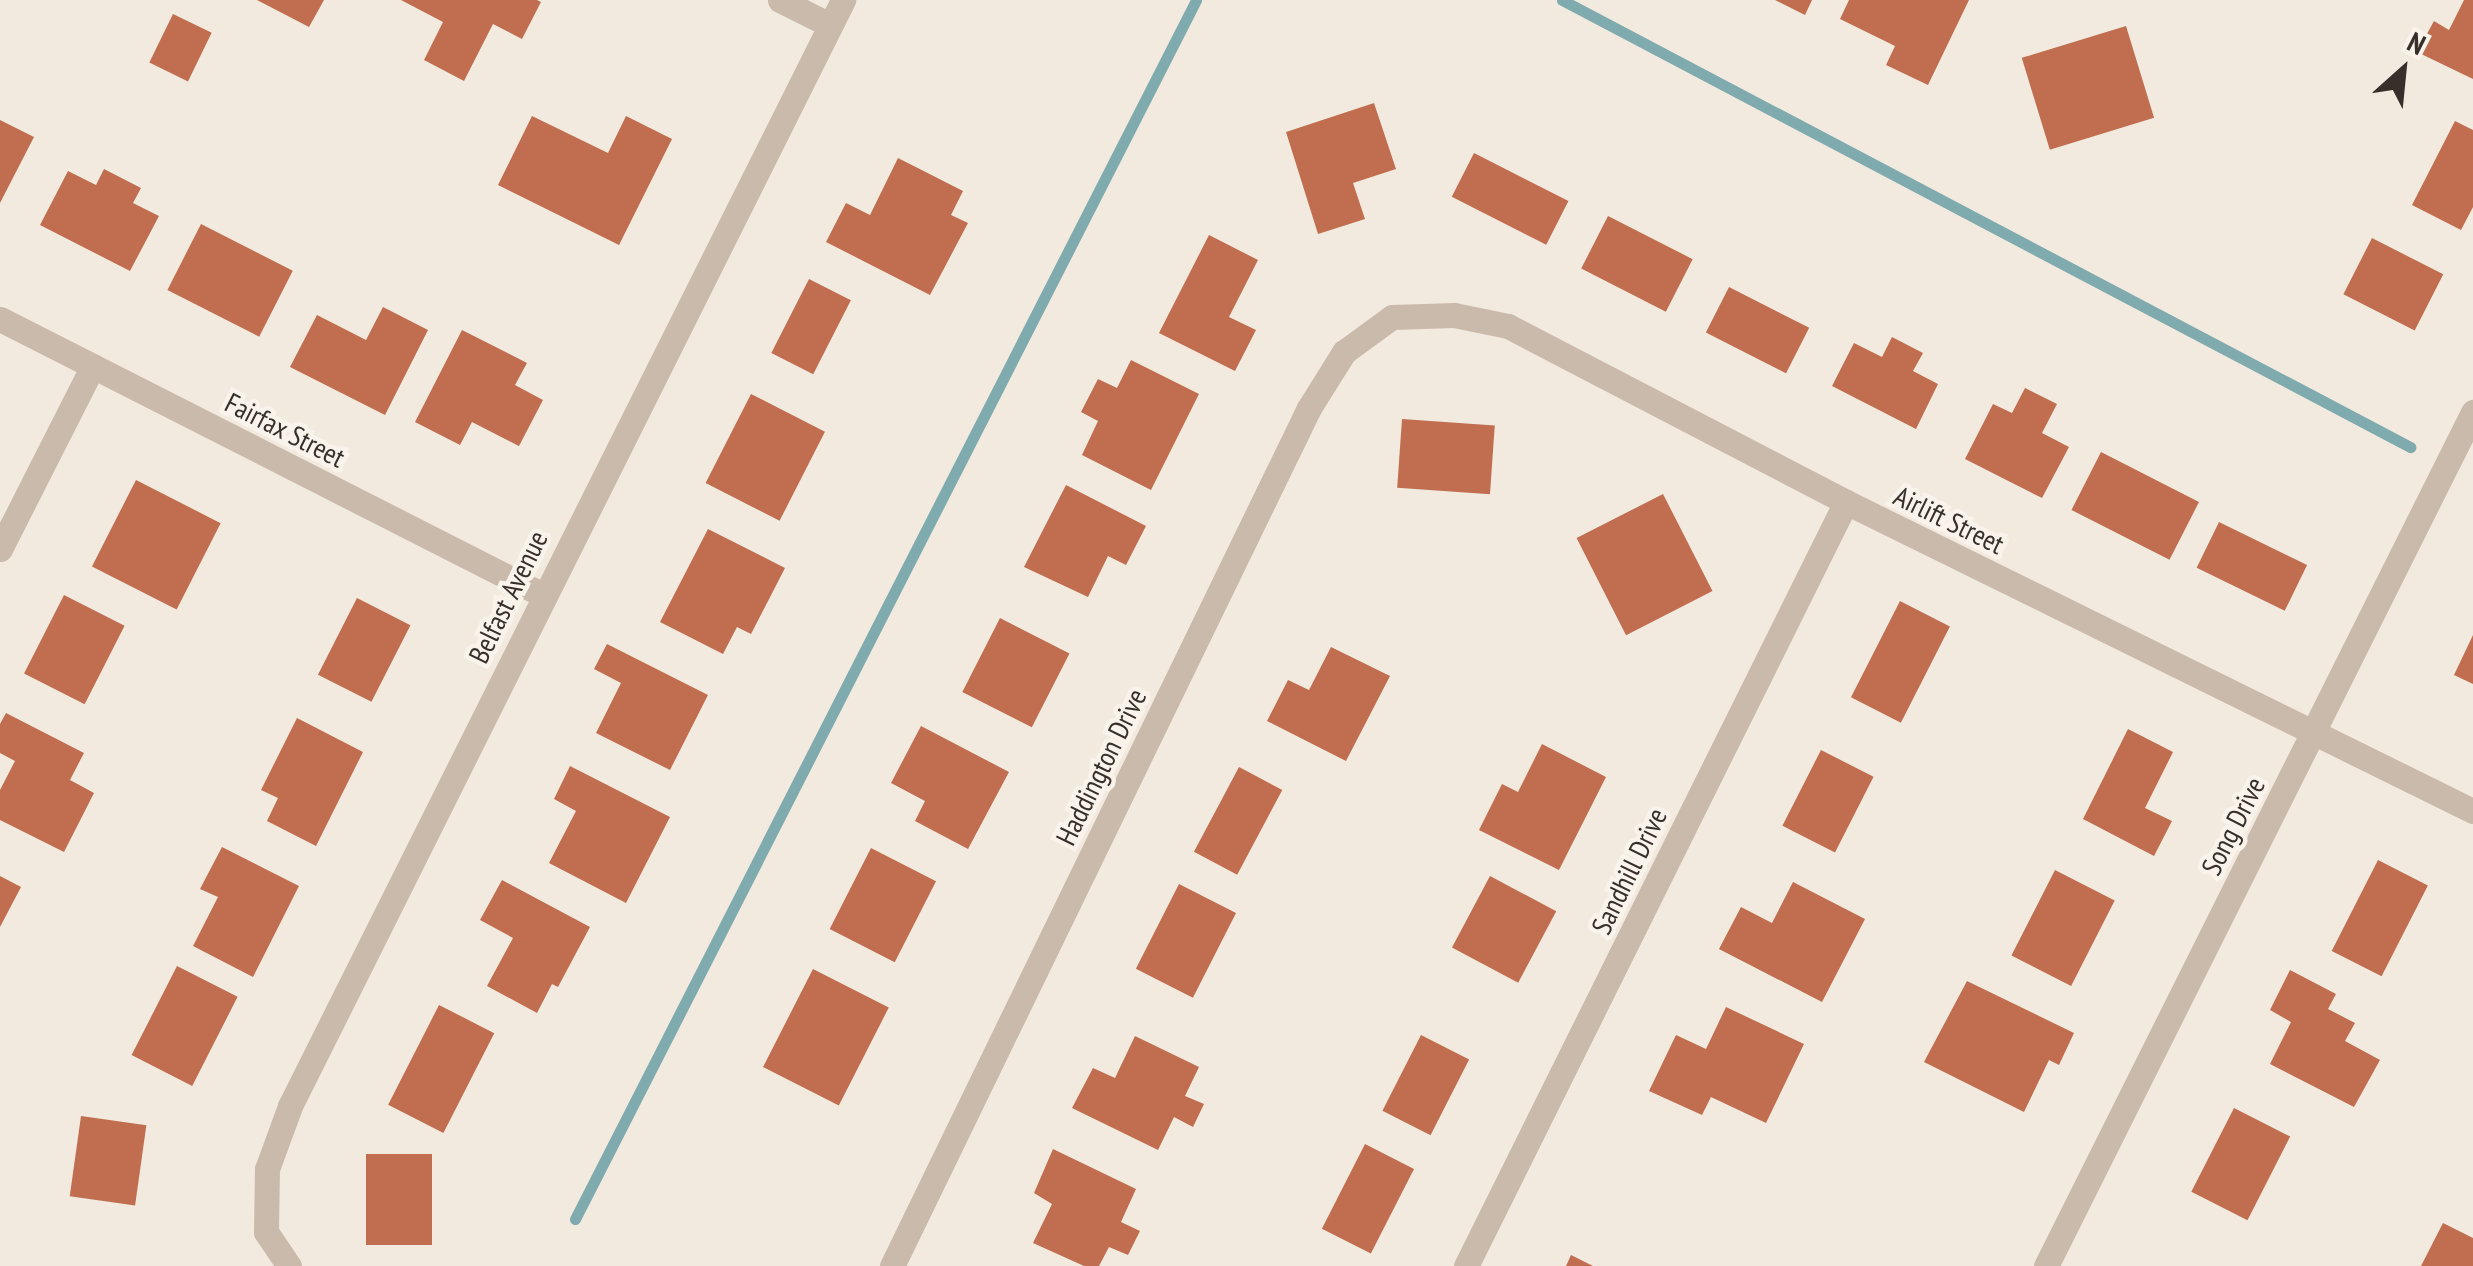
<!DOCTYPE html>
<html>
<head>
<meta charset="utf-8">
<style>
  body { margin:0 }
  #map { position:relative; width:2473px; height:1266px; overflow:hidden; background:#f2eadf; font-family:"PT Sans Narrow",sans-serif }
  div>[style] { position:absolute }
  [style*='--x'] { left:calc(var(--x)*1px); top:calc(var(--y)*1px); width:calc(var(--w)*1px); rotate:calc(var(--a)*1deg) }
  .stream>* { height:11px; margin:-5.5px; padding:0 5.5px; transform-origin:5.5px; border-radius:5.5px; background:#7faaae }
  .building>* { inset:0; background:#c06e4f; transform-origin:0 0 }
  .street>* { height:25px; margin:-12.5px; padding:0 12.5px; transform-origin:12.5px; border-radius:12.5px; background:#cabaab }
  span { translate:-50% -50%; white-space:nowrap; text-align:center; line-height:1.15; -webkit-text-stroke:9px #f9f3eb; paint-order:stroke }
  .street-label { font-size:28px; color:#382f2a }
  .north { position:absolute; left:2353px; top:20px; width:100px; height:100px; -webkit-text-stroke:8px #f9f3eb; paint-order:stroke; rotate:27deg; font-size:28px; font-weight:700; line-height:40px; text-align:center; color:#382f2a }
  .north::after { content:''; display:block; margin:auto; width:35px; height:45px; background:#382f2a; clip-path:polygon(50% 0,100% 100%,50% 72%,0 100%) }
</style>
</head>
<body>
<div id="map">
  <div class="stream">
    <div style="--x:1562;--y:0;--w:959;--a:27.79"></div>
    <div style="--x:575;--y:1219;--w:1368;--a:-63"></div>
  </div>
  <div class="building">
    <div style="clip-path:polygon(257px 0,324px 0,309px 27px)"></div>
    <div style="clip-path:polygon(401px 0,537px 0,541px 2px,522px 39px,493px 24px,464px 81px,424px 60px,443px 22px)"></div>
    <div style="clip-path:polygon(1775px 0,1812px 0,1805px 15px)"></div>
    <div style="clip-path:polygon(1849px 0,1969px 0,1928px 85px,1886px 65px,1895px 46px,1840px 19px)"></div>
    <div style="clip-path:polygon(2464px 0,2473px 0,2473px 79px,2417px 52px,2434px 21px,2449px 30px)"></div>
    <div style="left:173px;top:14px;width:43px;height:54px;rotate:26deg"></div>
    <div style="left:2126px;top:26px;width:96px;height:109px;rotate:73deg"></div>
    <div style="clip-path:polygon(1374px 103px,1396px 169px,1353px 183px,1365px 219px,1318px 234px,1286px 132px)"></div>
    <div style="clip-path:polygon(532px 116px,608px 153px,626px 116px,672px 139px,619px 245px,498px 185px)"></div>
    <div style="clip-path:polygon(0 120px,34px 137px,0 203px)"></div>
    <div style="clip-path:polygon(2455px 121px,2473px 130px,2473px 207px,2461px 230px,2412px 205px)"></div>
    <div style="left:1474px;top:153px;width:106px;height:49px;rotate:27deg"></div>
    <div style="clip-path:polygon(898px 158px,963px 191px,951px 215px,968px 223px,930px 295px,826px 242px,846px 203px,870px 215px)"></div>
    <div style="clip-path:polygon(104px 169px,141px 188px,133px 203px,159px 216px,130px 271px,40px 225px,68px 171px,96px 185px)"></div>
    <div style="left:1608px;top:216px;width:95px;height:59px;rotate:27deg"></div>
    <div style="left:201px;top:224px;width:103px;height:74px;rotate:27deg"></div>
    <div style="clip-path:polygon(1209px 235px,1258px 260px,1229px 317px,1256px 330px,1235px 371px,1159px 333px)"></div>
    <div style="left:2372px;top:238px;width:80px;height:63px;rotate:27deg"></div>
    <div style="left:809px;top:279px;width:47px;height:83px;rotate:27deg"></div>
    <div style="left:1729px;top:287px;width:90px;height:51px;rotate:27deg"></div>
    <div style="clip-path:polygon(383px 307px,428px 330px,385px 415px,290px 367px,317px 315px,366px 340px)"></div>
    <div style="clip-path:polygon(462px 330px,527px 363px,515px 385px,543px 400px,519px 446px,472px 422px,460px 445px,415px 422px)"></div>
    <div style="clip-path:polygon(1892px 337px,1923px 353px,1913px 371px,1938px 384px,1916px 429px,1832px 386px,1854px 343px,1882px 357px)"></div>
    <div style="clip-path:polygon(1131px 360px,1199px 394px,1151px 490px,1082px 455px,1098px 421px,1081px 412px,1098px 379px,1117px 388px)"></div>
    <div style="clip-path:polygon(2025px 388px,2057px 404px,2042px 433px,2069px 447px,2042px 498px,1965px 459px,1993px 404px,2012px 413px)"></div>
    <div style="left:751px;top:394px;width:83px;height:100px;rotate:27deg"></div>
    <div style="left:1402px;top:419px;width:93px;height:69px;rotate:4deg"></div>
    <div style="left:2101px;top:452px;width:110px;height:65px;rotate:27deg"></div>
    <div style="left:136px;top:480px;width:95px;height:97px;rotate:27deg"></div>
    <div style="clip-path:polygon(1066px 485px,1146px 526px,1126px 565px,1108px 556px,1088px 597px,1024px 567px)"></div>
    <div style="left:1663px;top:494px;width:109px;height:97px;rotate:63deg"></div>
    <div style="left:2219px;top:522px;width:98px;height:51px;rotate:26deg"></div>
    <div style="clip-path:polygon(708px 529px,785px 568px,751px 634px,737px 627px,723px 654px,660px 622px)"></div>
    <div style="left:64px;top:595px;width:68px;height:88px;rotate:27deg"></div>
    <div style="left:357px;top:598px;width:60px;height:86px;rotate:27deg"></div>
    <div style="left:1900px;top:601px;width:56px;height:108px;rotate:27deg"></div>
    <div style="left:1000px;top:618px;width:78px;height:83px;rotate:27deg"></div>
    <div style="clip-path:polygon(2473px 635px,2473px 684px,2454px 675px)"></div>
    <div style="clip-path:polygon(607px 644px,708px 695px,670px 770px,596px 733px,621px 683px,594px 669px)"></div>
    <div style="clip-path:polygon(1331px 647px,1390px 676px,1346px 761px,1267px 721px,1288px 680px,1309px 690px)"></div>
    <div style="clip-path:polygon(6px 713px,84px 753px,70px 780px,94px 793px,64px 852px,0 820px,0 790px,15px 761px,0 753px,0 724px)"></div>
    <div style="clip-path:polygon(297px 718px,363px 752px,316px 846px,267px 821px,278px 798px,261px 790px)"></div>
    <div style="clip-path:polygon(921px 726px,1009px 772px,968px 849px,915px 821px,925px 801px,891px 783px)"></div>
    <div style="clip-path:polygon(2128px 729px,2173px 752px,2145px 808px,2172px 821px,2154px 856px,2083px 819px)"></div>
    <div style="clip-path:polygon(1542px 744px,1606px 777px,1559px 870px,1479px 830px,1502px 784px,1518px 792px)"></div>
    <div style="left:1821px;top:750px;width:59px;height:85px;rotate:27deg"></div>
    <div style="clip-path:polygon(570px 766px,670px 817px,626px 903px,549px 863px,576px 811px,554px 799px)"></div>
    <div style="left:1239px;top:767px;width:49px;height:96px;rotate:28deg"></div>
    <div style="clip-path:polygon(222px 847px,299px 886px,253px 977px,193px 946px,218px 897px,200px 889px)"></div>
    <div style="left:871px;top:848px;width:73px;height:91px;rotate:27deg"></div>
    <div style="left:2378px;top:860px;width:56px;height:102px;rotate:27deg"></div>
    <div style="left:2055px;top:870px;width:67px;height:96px;rotate:27deg"></div>
    <div style="clip-path:polygon(0 876px,21px 887px,0 927px)"></div>
    <div style="left:1490px;top:876px;width:75px;height:81px;rotate:28deg"></div>
    <div style="clip-path:polygon(502px 880px,590px 927px,558px 987px,552px 984px,537px 1013px,487px 986px,513px 938px,480px 920px)"></div>
    <div style="clip-path:polygon(1793px 882px,1865px 919px,1822px 1002px,1719px 949px,1741px 907px,1772px 923px)"></div>
    <div style="left:1179px;top:884px;width:64px;height:95px;rotate:27deg"></div>
    <div style="left:177px;top:966px;width:68px;height:100px;rotate:27deg"></div>
    <div style="left:813px;top:969px;width:85px;height:110px;rotate:27deg"></div>
    <div style="clip-path:polygon(2290px 970px,2336px 994px,2328px 1009px,2355px 1023px,2345px 1041px,2380px 1060px,2354px 1107px,2270px 1064px,2291px 1022px,2270px 1010px)"></div>
    <div style="clip-path:polygon(1967px 981px,2074px 1033px,2059px 1065px,2049px 1060px,2024px 1112px,1924px 1062px)"></div>
    <div style="left:439px;top:1005px;width:62px;height:112px;rotate:27deg"></div>
    <div style="clip-path:polygon(1726px 1007px,1804px 1044px,1766px 1123px,1711px 1097px,1702px 1115px,1649px 1091px,1676px 1035px,1706px 1049px)"></div>
    <div style="left:1421px;top:1035px;width:54px;height:85px;rotate:27deg"></div>
    <div style="clip-path:polygon(1135px 1036px,1199px 1067px,1185px 1096px,1204px 1104px,1193px 1127px,1174px 1117px,1158px 1150px,1072px 1108px,1093px 1068px,1115px 1078px)"></div>
    <div style="left:2234px;top:1108px;width:63px;height:94px;rotate:27deg"></div>
    <div style="left:81px;top:1116px;width:66px;height:81px;rotate:8deg"></div>
    <div style="left:1365px;top:1144px;width:55px;height:95px;rotate:27deg"></div>
    <div style="clip-path:polygon(1053px 1149px,1136px 1189px,1121px 1222px,1140px 1231px,1128px 1255px,1109px 1247px,1099px 1266px,1084px 1266px,1033px 1243px,1052px 1204px,1034px 1193px)"></div>
    <div style="left:366px;top:1154px;width:66px;height:91px"></div>
    <div style="clip-path:polygon(2443px 1223px,2473px 1238px,2473px 1266px,2421px 1266px)"></div>
    <div style="clip-path:polygon(1571px 1255px,1593px 1266px,1566px 1266px)"></div>
  </div>
  <div class="street">
    <div style="--x:780;--y:0;--w:56;--a:26.6"></div>
    <div style="--x:0;--y:319;--w:609;--a:26.94"></div>
    <div style="--x:0;--y:549;--w:205;--a:-63.1"></div>
    <div style="--x:289;--y:1266;--w:41;--a:-124.1"></div>
    <div style="--x:266;--y:1232;--w:63;--a:-89.1"></div>
    <div style="--x:267;--y:1169;--w:67;--a:-69.9"></div>
    <div style="--x:290;--y:1106;--w:1237;--a:-63.43"></div>
    <div style="--x:892;--y:1266;--w:954;--a:-64.08"></div>
    <div style="--x:1309;--y:408;--w:66;--a:-58"></div>
    <div style="--x:1344;--y:352;--w:59;--a:-36.1"></div>
    <div style="--x:1392;--y:317;--w:62;--a:-1.8"></div>
    <div style="--x:1454;--y:315;--w:55;--a:11.5"></div>
    <div style="--x:1508;--y:326;--w:381;--a:27.5"></div>
    <div style="--x:1846;--y:502;--w:699;--a:26.24"></div>
    <div style="--x:1466;--y:1266;--w:853;--a:-63.56"></div>
    <div style="--x:2046;--y:1266;--w:955;--a:-63.43"></div>
  </div>
  <div class="street-label">
    <span style="left:285px;top:430px;rotate:27deg">Fairfax Street</span>
    <span style="left:1949px;top:520px;rotate:26deg">Airlift Street</span>
    <span style="left:508px;top:597px;rotate:-64deg">Belfast Avenue</span>
    <span style="left:1101px;top:767px;rotate:-64deg">Haddington Drive</span>
    <span style="left:2233px;top:826px;rotate:-63deg">Song Drive</span>
    <span style="left:1629px;top:871px;rotate:-64deg">Sandhill Drive</span>
  </div>
  <div class="north">N</div>
</div>
</body>
</html>
